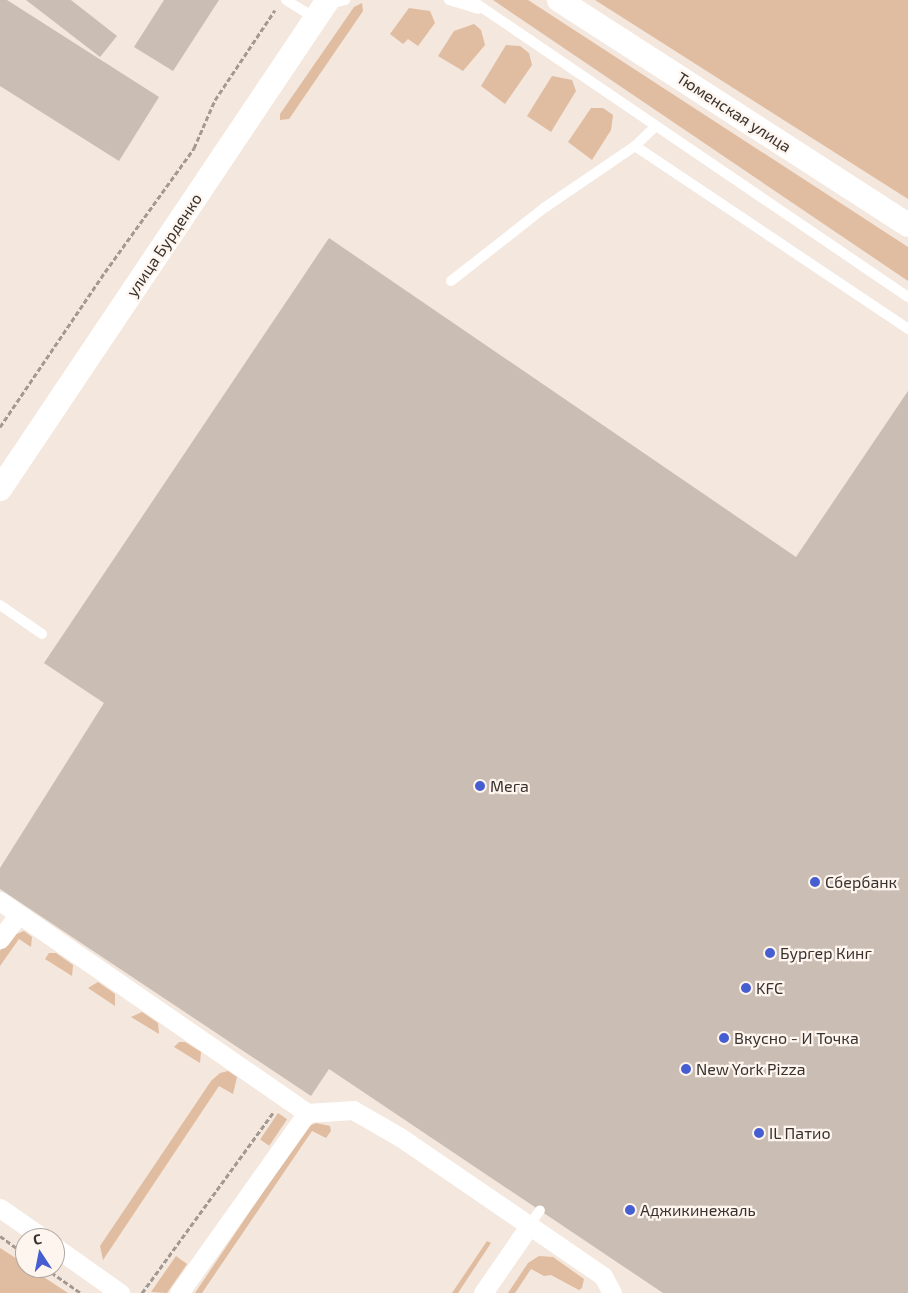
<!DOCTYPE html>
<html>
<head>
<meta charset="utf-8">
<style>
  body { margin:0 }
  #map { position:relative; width:908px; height:1293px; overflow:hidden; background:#f4e7dd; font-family:"Exo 2",sans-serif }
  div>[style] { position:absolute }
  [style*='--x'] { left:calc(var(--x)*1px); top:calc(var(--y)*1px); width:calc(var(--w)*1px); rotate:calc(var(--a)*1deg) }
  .green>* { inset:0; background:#e0bca1; transform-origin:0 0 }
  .building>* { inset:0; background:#cabdb3 }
  .path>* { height:3px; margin-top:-1.5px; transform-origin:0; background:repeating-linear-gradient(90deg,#a39991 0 5px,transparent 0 7.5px) }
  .service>* { height:10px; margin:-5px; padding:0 5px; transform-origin:5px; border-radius:5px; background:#fff }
  .minor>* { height:19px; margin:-9.5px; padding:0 9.5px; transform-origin:9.5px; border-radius:9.5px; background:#fff }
  .tertiary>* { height:24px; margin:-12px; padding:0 12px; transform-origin:12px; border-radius:12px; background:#fff }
  .dots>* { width:14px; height:14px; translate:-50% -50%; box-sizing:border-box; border:2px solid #fef5ef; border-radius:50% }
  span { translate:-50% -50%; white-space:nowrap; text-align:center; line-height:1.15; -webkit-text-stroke:4.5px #fef5ef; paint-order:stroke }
  .street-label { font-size:16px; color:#38322e }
  .poi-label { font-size:16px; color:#38322e }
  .left { translate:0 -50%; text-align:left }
  .north { position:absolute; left:15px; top:1228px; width:50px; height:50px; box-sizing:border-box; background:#fef5ef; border:1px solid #afa7a2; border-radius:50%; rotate:349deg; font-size:14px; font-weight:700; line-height:20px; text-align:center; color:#38322e }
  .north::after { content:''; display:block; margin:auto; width:18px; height:22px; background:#455fd2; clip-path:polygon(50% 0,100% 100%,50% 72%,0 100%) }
</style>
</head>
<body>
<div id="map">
  <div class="green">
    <div style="clip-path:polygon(493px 0,528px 0,908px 247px,908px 281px)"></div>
    <div style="clip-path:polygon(595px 0,908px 0,908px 199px)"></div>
    <div style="clip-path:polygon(362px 3px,363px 11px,289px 119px,280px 120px,280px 114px,354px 7px)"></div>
    <div style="clip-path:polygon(409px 8px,430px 11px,435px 23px,418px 46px,408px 39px,403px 44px,390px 34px)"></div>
    <div style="clip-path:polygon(474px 24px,481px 30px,485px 45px,463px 71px,438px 56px,454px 31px)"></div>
    <div style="clip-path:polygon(506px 45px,520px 46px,529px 53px,532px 65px,505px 104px,481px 86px)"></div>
    <div style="clip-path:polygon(552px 76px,572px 80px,576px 91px,551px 132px,527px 116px)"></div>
    <div style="clip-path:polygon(591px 108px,603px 108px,613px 115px,611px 130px,592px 160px,568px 142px)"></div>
    <div style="clip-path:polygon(24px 931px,32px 937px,31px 947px,19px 939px,0 966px,0 951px,9px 937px)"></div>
    <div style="clip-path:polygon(49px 953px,56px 953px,73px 965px,72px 976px,45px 959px)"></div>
    <div style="clip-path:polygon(98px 982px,115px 994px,115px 1006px,88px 988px)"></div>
    <div style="clip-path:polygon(142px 1012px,158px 1023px,159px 1034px,131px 1017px)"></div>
    <div style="clip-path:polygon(179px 1042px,185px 1042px,201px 1052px,200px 1063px,174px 1047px)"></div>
    <div style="clip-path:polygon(228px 1071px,237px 1077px,233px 1094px,219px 1086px,103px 1260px,100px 1246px,211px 1081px,220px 1073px)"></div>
    <div style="left:278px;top:1113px;width:11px;height:32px;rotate:34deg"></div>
    <div style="clip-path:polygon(316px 1123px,330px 1126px,331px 1131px,326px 1138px,312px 1131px,202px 1293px,195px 1293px,307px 1127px)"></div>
    <div style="clip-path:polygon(487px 1241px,491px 1243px,458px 1293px,452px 1293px)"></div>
    <div style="clip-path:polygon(0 1248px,25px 1264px,25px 1268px,30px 1268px,68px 1293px,0 1293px)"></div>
    <div style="clip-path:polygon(176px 1256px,187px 1264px,167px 1293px,151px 1292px)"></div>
    <div style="clip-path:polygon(539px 1256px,553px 1257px,584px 1279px,582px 1288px,579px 1290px,551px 1275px,544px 1276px,531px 1269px,515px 1293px,508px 1293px,528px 1263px)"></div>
  </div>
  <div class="building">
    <div style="clip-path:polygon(0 0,7px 0,159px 97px,119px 161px,0 86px)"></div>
    <div style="clip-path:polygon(26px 0,71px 0,117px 36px,100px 57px)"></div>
    <div style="clip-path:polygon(164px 0,219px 0,173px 71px,134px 47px)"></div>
    <div style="clip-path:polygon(329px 238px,796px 557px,908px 391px,908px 1293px,663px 1293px,329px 1069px,311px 1096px,0 889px,0 868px,104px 703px,44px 663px)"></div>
  </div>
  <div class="path">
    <div style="--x:0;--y:427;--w:187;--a:-55.9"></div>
    <div style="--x:105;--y:272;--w:153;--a:-54.3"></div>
    <div style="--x:194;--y:148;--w:52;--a:-66.4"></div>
    <div style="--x:215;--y:100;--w:108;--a:-56.3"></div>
    <div style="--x:0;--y:1236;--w:31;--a:36"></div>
    <div style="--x:45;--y:1268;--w:44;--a:34.8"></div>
    <div style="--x:142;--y:1293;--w:223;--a:-54"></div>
  </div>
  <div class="service">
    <div style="--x:286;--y:0;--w:36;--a:32"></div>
    <div style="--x:449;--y:0;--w:30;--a:17"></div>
    <div style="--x:471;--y:0;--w:528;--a:34.2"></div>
    <div style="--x:326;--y:5;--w:20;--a:-15"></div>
    <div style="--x:635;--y:146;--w:329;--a:33.8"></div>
    <div style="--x:451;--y:281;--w:118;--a:-38.1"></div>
    <div style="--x:544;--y:208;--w:110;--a:-34.3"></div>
    <div style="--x:635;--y:146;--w:29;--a:-44"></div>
    <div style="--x:0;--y:605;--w:51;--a:34.6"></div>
    <div style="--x:529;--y:1226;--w:19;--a:-55"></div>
  </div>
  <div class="minor">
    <div style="--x:0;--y:901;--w:373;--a:34.6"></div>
    <div style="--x:307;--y:1113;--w:46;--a:-3.7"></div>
    <div style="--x:353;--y:1110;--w:54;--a:29.9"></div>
    <div style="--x:400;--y:1137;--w:246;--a:34.4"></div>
    <div style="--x:603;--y:1276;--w:19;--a:62"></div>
    <div style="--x:0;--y:939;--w:31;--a:-53"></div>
    <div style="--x:0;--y:1208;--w:52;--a:34.9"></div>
    <div style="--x:55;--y:1247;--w:80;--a:35.3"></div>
    <div style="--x:179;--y:1293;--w:221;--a:-54.6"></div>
    <div style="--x:483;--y:1293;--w:81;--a:-55.5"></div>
  </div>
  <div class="tertiary">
    <div style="--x:559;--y:0;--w:415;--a:32.8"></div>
    <div style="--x:0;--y:489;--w:589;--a:-56.15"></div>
  </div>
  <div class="dots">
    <div style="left:480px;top:786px;background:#455fd2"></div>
    <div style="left:815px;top:882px;background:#455fd2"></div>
    <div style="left:770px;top:953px;background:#455fd2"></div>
    <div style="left:746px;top:988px;background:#455fd2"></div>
    <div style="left:724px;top:1038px;background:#455fd2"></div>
    <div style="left:686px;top:1069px;background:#455fd2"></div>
    <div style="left:759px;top:1133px;background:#455fd2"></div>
    <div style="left:630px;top:1210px;background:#455fd2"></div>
  </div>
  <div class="street-label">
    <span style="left:734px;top:112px;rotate:33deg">Тюменская улица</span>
    <span style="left:164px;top:245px;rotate:-56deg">улица Бурденко</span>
  </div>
  <div class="poi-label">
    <span class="left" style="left:490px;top:786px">Мега</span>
    <span class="left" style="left:825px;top:882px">Сбербанк</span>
    <span class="left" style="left:780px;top:953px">Бургер Кинг</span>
    <span class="left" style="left:756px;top:988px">KFC</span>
    <span class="left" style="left:734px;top:1038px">Вкусно - И Точка</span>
    <span class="left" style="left:696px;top:1069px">New York Pizza</span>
    <span class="left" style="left:769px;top:1133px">IL Патио</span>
    <span class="left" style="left:640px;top:1210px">Аджикинежаль</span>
  </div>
  <div class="north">С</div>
</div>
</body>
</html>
